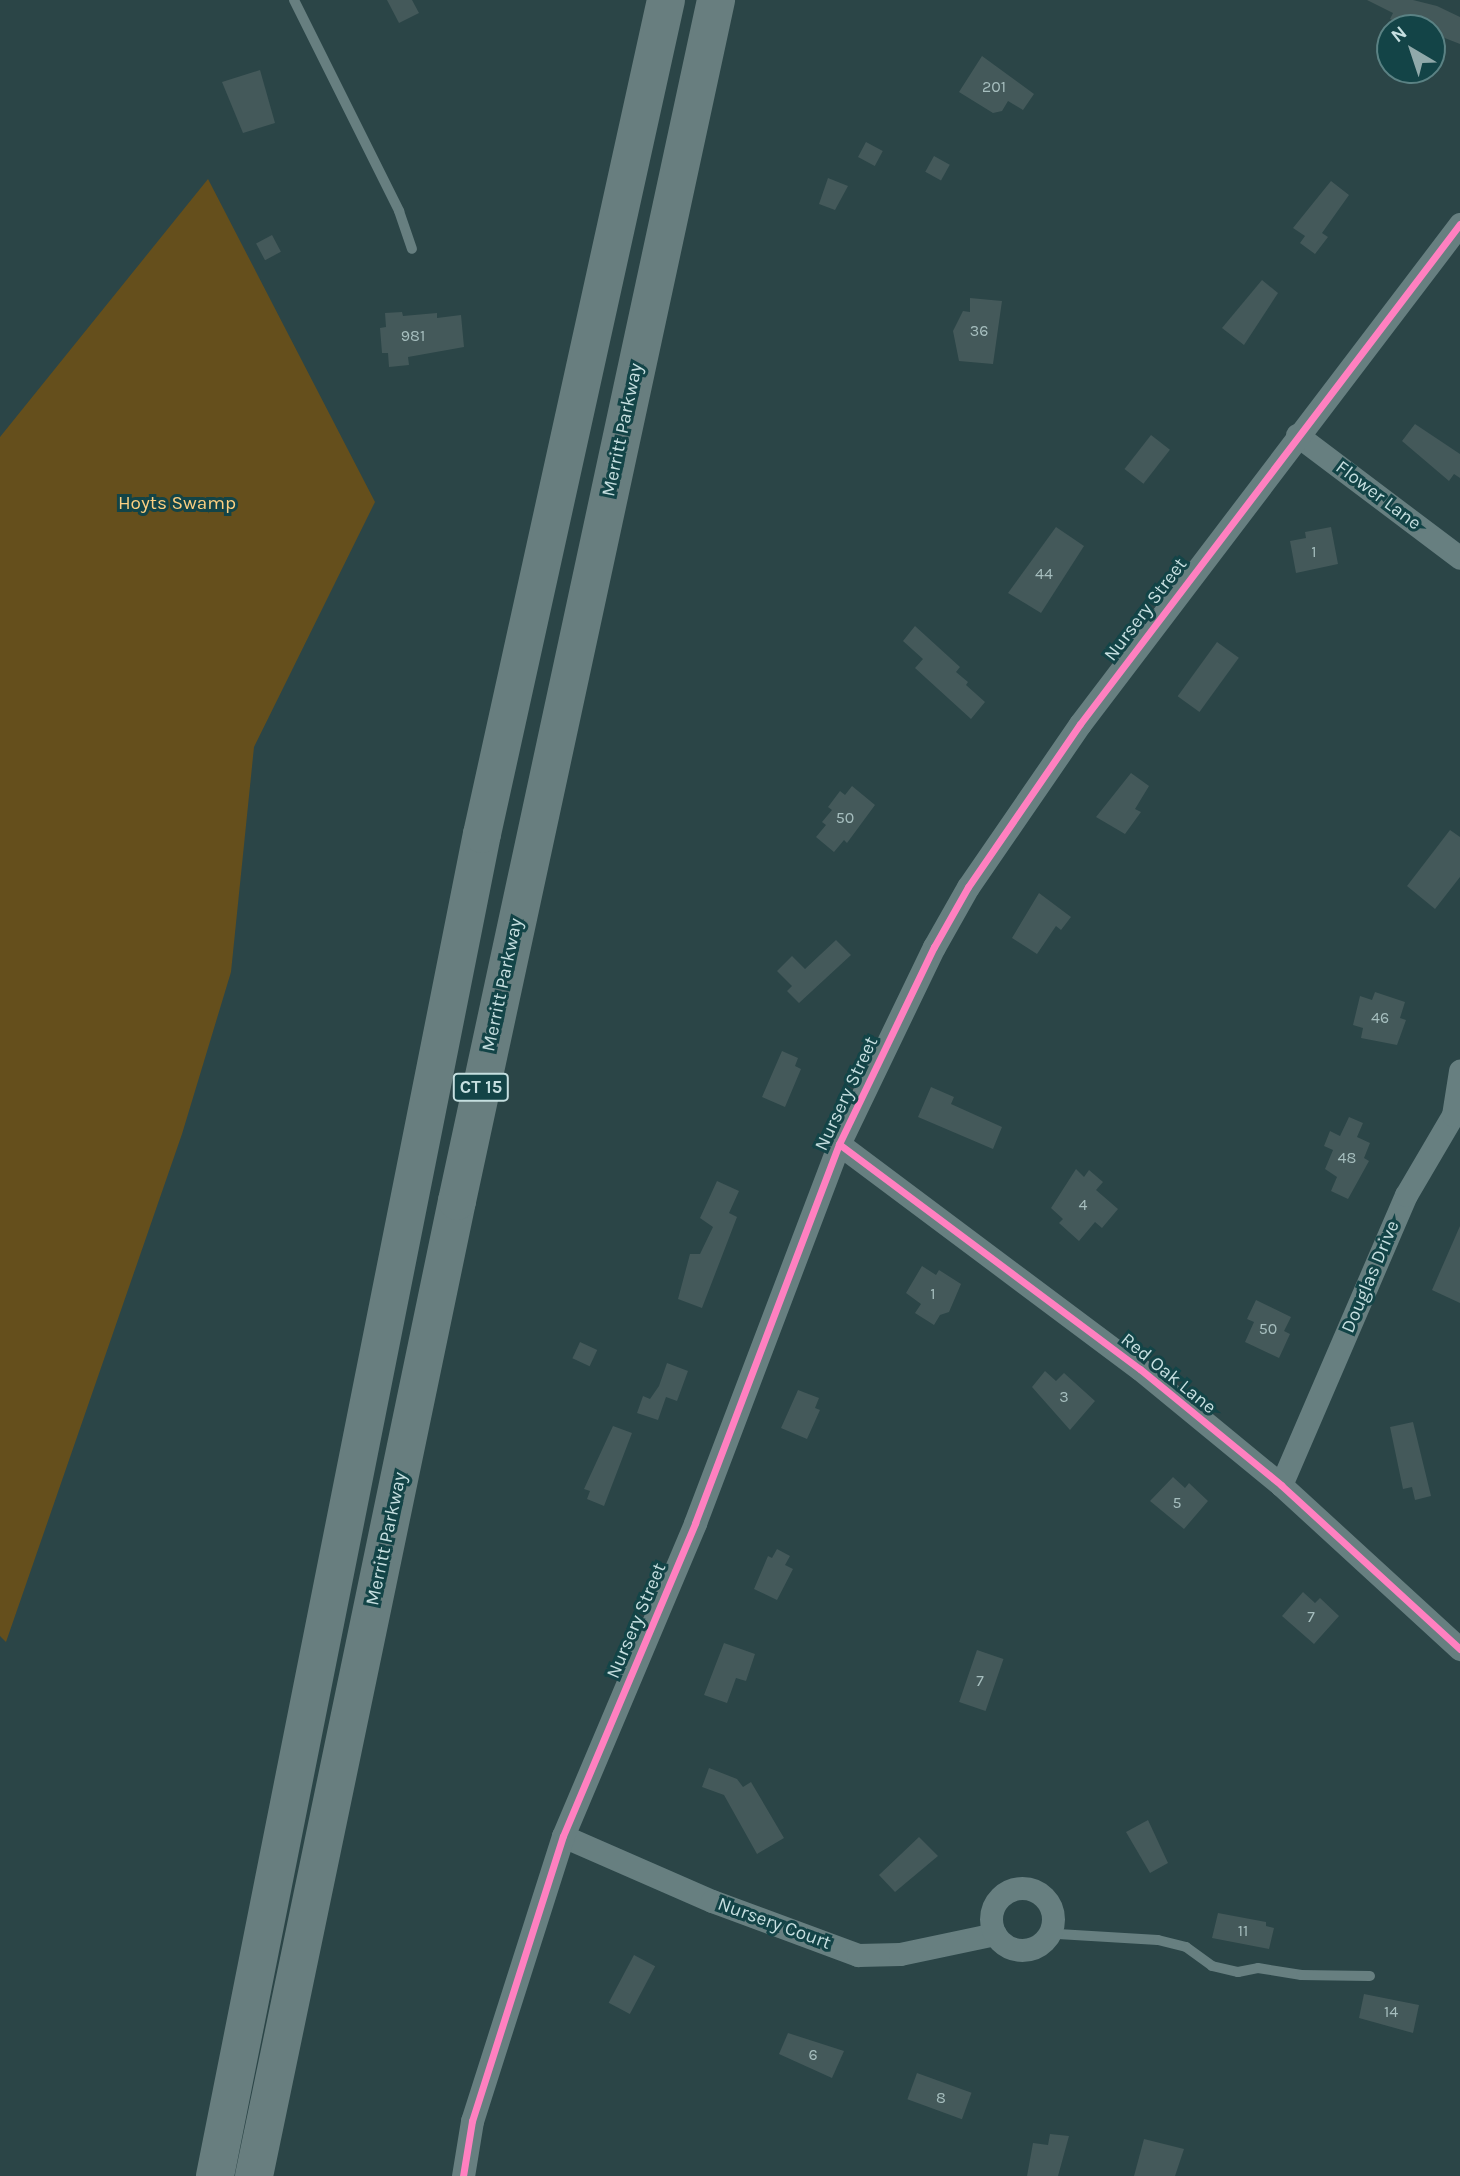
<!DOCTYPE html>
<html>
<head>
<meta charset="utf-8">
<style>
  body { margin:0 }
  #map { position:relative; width:1460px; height:2176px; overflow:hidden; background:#2b4547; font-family:Karla,sans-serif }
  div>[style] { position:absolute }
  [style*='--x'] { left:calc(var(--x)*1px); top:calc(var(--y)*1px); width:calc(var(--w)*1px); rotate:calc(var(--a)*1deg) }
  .green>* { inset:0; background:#654f1c }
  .building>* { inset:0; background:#44595a; transform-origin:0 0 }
  .lane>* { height:10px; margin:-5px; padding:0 5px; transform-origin:5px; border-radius:5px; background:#677f80 }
  .street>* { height:23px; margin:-11.5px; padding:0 11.5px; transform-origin:11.5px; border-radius:11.5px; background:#677f80 }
  .street>.ring { margin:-11.5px; padding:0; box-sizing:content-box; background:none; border:23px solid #677f80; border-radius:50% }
  .highway>* { height:38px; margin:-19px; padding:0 19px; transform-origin:19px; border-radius:19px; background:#687e7f }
  .cycleway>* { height:7px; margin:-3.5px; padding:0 3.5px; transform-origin:3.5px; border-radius:3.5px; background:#ff80c0 }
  span { translate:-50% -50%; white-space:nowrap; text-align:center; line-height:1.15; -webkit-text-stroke:6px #134447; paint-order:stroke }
  .number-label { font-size:16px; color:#a6bebe }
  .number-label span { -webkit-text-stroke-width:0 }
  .shield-label span { padding:2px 5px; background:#134447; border:2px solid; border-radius:5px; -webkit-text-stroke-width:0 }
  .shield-label { font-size:18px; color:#c6dfe0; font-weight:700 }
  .street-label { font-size:19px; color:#c6dfe0 }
  .park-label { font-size:19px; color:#fccf81 }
  .north { position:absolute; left:1376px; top:14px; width:70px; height:70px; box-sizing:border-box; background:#134447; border:2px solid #5b8284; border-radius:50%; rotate:321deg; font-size:19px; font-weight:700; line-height:28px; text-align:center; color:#c6dfe0 }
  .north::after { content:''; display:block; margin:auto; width:24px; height:32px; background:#90a9aa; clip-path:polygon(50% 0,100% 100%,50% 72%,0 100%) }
</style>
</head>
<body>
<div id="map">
  <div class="green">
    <div style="clip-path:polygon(208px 179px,375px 502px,254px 747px,231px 972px,182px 1134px,6px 1642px,0 1636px,0 437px)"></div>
  </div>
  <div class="building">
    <div style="clip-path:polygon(387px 0,412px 0,419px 13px,399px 23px)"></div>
    <div style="clip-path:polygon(1367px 0,1413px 0,1437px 6px,1460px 17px,1460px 44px,1432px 33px,1432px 28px,1408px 28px,1390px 19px,1393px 13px)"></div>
    <div style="clip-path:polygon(982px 56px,1034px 94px,1023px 110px,1008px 101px,1002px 111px,993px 113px,959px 92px)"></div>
    <div style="clip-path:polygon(260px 70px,275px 123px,243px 133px,222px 82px)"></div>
    <div style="left:866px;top:142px;width:19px;height:17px;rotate:28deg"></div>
    <div style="left:934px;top:156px;width:18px;height:18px;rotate:29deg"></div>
    <div style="clip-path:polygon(828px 178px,848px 186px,835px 210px,819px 204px)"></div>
    <div style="clip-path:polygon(1331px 181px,1349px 195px,1322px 233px,1328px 237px,1315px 254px,1300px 243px,1305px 236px,1293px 228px)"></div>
    <div style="left:272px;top:235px;width:19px;height:18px;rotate:62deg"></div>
    <div style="clip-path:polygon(1262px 280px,1278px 293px,1244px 345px,1222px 328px)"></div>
    <div style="clip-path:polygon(970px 298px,1002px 301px,993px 364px,959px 361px,953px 331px,963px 311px,970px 312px)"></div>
    <div style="clip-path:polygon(402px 312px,403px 316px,437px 313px,437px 318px,461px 315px,464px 347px,408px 357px,409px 365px,389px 367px,388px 353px,382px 353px,380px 328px,386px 327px,385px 313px)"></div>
    <div style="clip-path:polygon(1415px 424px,1460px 454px,1460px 478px,1454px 474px,1449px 481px,1402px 441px)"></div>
    <div style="left:1151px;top:435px;width:24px;height:43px;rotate:38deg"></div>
    <div style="clip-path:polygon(1056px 527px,1084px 546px,1041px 613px,1008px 593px)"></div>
    <div style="clip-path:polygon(1331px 527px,1338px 564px,1296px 573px,1290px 541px,1306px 538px,1305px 532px)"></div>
    <div style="clip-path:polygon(915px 626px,960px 667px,956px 672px,968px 682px,966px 685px,985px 702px,971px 719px,915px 668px,923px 659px,903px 641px)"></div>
    <div style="left:1217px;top:642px;width:27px;height:67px;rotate:36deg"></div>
    <div style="clip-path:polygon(1131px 773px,1149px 786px,1135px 809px,1141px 812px,1125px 834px,1096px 817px)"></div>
    <div style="clip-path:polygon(852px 786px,875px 805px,847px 843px,844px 840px,834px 852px,816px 837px,826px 825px,822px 822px,832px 810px,828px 807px,840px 791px,845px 795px)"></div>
    <div style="clip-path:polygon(1450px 830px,1460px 837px,1460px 877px,1435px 909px,1407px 886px)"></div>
    <div style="clip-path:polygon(1039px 893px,1071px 917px,1061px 930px,1056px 926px,1037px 954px,1012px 938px)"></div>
    <div style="clip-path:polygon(836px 940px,851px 955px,799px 1003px,787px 991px,792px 986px,777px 971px,792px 956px,805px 969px)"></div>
    <div style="clip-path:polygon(1375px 992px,1405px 1002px,1400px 1018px,1406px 1020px,1397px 1045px,1361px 1038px,1363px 1028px,1353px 1025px,1360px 996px,1372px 1000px)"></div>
    <div style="clip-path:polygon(782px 1051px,798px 1058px,795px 1066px,801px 1069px,785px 1107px,762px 1097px)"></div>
    <div style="clip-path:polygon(931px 1087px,954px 1097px,951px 1104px,1002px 1127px,993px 1149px,918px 1117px)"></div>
    <div style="clip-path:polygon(1349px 1117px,1363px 1123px,1357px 1137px,1370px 1143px,1364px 1158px,1369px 1161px,1348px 1199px,1331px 1191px,1337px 1177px,1325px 1169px,1333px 1150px,1324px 1146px,1330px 1131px,1340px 1136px)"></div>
    <div style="clip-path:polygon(1076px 1169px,1084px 1177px,1089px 1170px,1103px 1182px,1096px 1190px,1118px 1209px,1102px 1228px,1095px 1222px,1079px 1241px,1059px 1223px,1063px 1219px,1051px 1208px)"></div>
    <div style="clip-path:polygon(717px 1181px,739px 1191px,729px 1213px,737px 1217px,702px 1308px,678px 1299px,690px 1254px,700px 1254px,713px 1227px,700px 1218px)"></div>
    <div style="clip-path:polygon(1460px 1226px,1460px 1303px,1432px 1290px)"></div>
    <div style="clip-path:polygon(922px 1266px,936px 1275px,939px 1270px,961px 1284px,949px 1312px,940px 1315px,934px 1325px,915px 1313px,921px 1304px,906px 1293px)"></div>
    <div style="clip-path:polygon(1256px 1300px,1291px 1317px,1284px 1331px,1290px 1334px,1279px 1358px,1245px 1342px,1254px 1322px,1247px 1319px)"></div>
    <div style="left:580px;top:1342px;width:19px;height:18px;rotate:25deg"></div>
    <div style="clip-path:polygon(667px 1363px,688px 1371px,677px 1401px,666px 1397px,658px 1420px,637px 1413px,643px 1396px,650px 1399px,659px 1386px)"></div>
    <div style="clip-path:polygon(1045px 1371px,1056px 1381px,1064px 1373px,1095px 1401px,1070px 1430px,1032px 1387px)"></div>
    <div style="clip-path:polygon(798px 1390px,819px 1398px,815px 1408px,820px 1410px,807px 1439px,781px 1428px)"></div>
    <div style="clip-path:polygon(1413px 1422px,1431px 1496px,1415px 1500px,1412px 1487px,1403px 1489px,1390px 1427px)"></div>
    <div style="clip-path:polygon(613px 1426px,632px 1433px,604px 1506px,587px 1499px,590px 1491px,584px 1489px)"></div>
    <div style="clip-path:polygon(1173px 1477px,1185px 1488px,1189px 1483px,1208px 1501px,1184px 1529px,1150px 1501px)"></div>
    <div style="clip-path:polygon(777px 1549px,790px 1556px,785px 1565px,793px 1569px,777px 1600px,754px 1589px,768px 1556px,772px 1558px)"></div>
    <div style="clip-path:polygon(1303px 1592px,1315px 1603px,1320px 1598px,1339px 1616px,1314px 1644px,1282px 1616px)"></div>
    <div style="clip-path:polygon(724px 1643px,755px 1654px,746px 1681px,736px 1678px,727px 1703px,704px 1695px)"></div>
    <div style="left:977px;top:1650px;width:28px;height:55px;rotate:19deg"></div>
    <div style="clip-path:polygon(709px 1768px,737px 1779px,743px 1787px,751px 1782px,784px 1838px,757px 1854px,724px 1795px,702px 1787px)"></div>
    <div style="clip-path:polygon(1148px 1820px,1168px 1863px,1150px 1873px,1126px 1832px)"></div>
    <div style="clip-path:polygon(919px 1837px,938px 1856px,895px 1892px,879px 1875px)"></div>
    <div style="clip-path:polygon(1218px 1913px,1266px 1922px,1266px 1926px,1274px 1928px,1269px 1949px,1212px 1938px)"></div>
    <div style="left:634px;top:1955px;width:24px;height:54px;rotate:28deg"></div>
    <div style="clip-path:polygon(1364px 1994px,1419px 2005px,1413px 2033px,1359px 2018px)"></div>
    <div style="clip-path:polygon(788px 2033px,844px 2051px,832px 2078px,779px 2054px)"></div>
    <div style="left:917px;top:2073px;width:58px;height:28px;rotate:20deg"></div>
    <div style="clip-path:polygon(1050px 2134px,1069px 2136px,1058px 2176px,1027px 2176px,1033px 2143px,1048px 2145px)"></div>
    <div style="clip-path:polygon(1144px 2139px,1184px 2149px,1175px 2176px,1134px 2176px)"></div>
  </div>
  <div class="lane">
    <div style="--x:294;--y:0;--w:236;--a:63.5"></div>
    <div style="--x:399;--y:211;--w:40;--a:71.1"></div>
    <div style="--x:1051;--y:1930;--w:8;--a:30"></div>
    <div style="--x:1058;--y:1934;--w:100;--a:3.4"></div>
    <div style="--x:1158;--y:1940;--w:29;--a:14"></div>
    <div style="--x:1186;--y:1947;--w:32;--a:36"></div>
    <div style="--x:1212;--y:1966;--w:27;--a:13"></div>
    <div style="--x:1238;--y:1972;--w:20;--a:-11"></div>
    <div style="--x:1258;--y:1968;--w:44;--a:9.2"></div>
    <div style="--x:1301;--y:1975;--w:69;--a:0.8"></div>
  </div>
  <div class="street">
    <div style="--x:1297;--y:435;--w:204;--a:37"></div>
    <div style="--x:839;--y:1144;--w:376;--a:36.8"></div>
    <div style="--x:1140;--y:1369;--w:183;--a:39.4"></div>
    <div style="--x:1281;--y:1485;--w:243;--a:42.5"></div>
    <div style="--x:1281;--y:1485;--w:316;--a:-66.7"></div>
    <div style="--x:1406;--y:1195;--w:93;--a:-59.6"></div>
    <div style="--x:1453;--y:1115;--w:45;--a:-81"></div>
    <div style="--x:563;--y:1836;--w:163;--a:23.6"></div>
    <div style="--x:712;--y:1901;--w:156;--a:20.3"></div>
    <div style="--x:858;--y:1955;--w:42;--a:-1.4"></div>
    <div style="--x:900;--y:1954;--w:97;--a:-11.9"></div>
    <div class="ring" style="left:991px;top:1888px;width:39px;height:39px"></div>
    <div style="--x:463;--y:2176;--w:56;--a:-80.7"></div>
    <div style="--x:472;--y:2121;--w:299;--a:-72.3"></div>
    <div style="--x:563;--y:1836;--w:340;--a:-67.1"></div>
    <div style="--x:695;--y:1523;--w:405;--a:-69.2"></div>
    <div style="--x:839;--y:1144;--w:219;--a:-64.3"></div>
    <div style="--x:934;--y:947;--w:69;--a:-60.5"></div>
    <div style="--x:968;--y:887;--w:198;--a:-55.5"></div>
    <div style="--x:1080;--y:724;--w:628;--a:-52.77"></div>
  </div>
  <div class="highway">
    <div style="--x:215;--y:2176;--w:1368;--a:-78.75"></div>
    <div style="--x:482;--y:834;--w:854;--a:-77.56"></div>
    <div style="--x:254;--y:2176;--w:996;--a:-78.24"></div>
    <div style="--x:457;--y:1201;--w:1229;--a:-77.83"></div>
  </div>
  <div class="cycleway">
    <div style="--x:839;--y:1144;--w:376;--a:36.8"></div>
    <div style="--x:1140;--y:1369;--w:183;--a:39.4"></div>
    <div style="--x:1281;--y:1485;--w:243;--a:42.5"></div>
    <div style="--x:463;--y:2176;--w:56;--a:-80.7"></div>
    <div style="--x:472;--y:2121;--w:299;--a:-72.3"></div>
    <div style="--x:563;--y:1836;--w:340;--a:-67.1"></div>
    <div style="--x:695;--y:1523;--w:405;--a:-69.2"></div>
    <div style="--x:839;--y:1144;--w:219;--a:-64.3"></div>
    <div style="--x:934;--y:947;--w:69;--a:-60.5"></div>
    <div style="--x:968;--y:887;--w:198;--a:-55.5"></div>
    <div style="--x:1080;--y:724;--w:628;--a:-52.77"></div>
  </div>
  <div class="number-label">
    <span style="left:994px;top:87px">201</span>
    <span style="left:979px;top:331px">36</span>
    <span style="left:413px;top:336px">981</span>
    <span style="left:1314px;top:552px">1</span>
    <span style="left:1044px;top:574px">44</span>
    <span style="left:845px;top:818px">50</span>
    <span style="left:1380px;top:1018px">46</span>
    <span style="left:1347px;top:1158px">48</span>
    <span style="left:1083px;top:1205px">4</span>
    <span style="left:933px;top:1294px">1</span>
    <span style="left:1268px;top:1329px">50</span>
    <span style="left:1064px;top:1397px">3</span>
    <span style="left:1177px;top:1503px">5</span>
    <span style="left:1311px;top:1617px">7</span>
    <span style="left:980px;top:1681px">7</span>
    <span style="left:1243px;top:1931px">11</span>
    <span style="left:1391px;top:2012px">14</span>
    <span style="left:813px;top:2055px">6</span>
    <span style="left:941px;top:2098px">8</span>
  </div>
  <div class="shield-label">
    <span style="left:481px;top:1087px">CT 15</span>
  </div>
  <div class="street-label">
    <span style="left:623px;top:430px;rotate:-78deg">Merritt Parkway</span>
    <span style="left:1378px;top:496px;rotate:37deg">Flower Lane</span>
    <span style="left:1146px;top:610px;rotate:-53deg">Nursery Street</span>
    <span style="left:503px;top:985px;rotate:-78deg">Merritt Parkway</span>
    <span style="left:847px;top:1094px;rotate:-65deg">Nursery Street</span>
    <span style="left:1371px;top:1277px;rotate:-67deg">Douglas Drive</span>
    <span style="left:1168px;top:1374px;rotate:39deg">Red Oak Lane</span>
    <span style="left:387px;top:1539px;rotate:-78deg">Merritt Parkway</span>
    <span style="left:637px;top:1621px;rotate:-67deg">Nursery Street</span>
    <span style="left:774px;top:1924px;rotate:20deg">Nursery Court</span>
  </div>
  <div class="park-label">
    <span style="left:177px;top:504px">Hoyts Swamp</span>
  </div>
  <div class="north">N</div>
</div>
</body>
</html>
